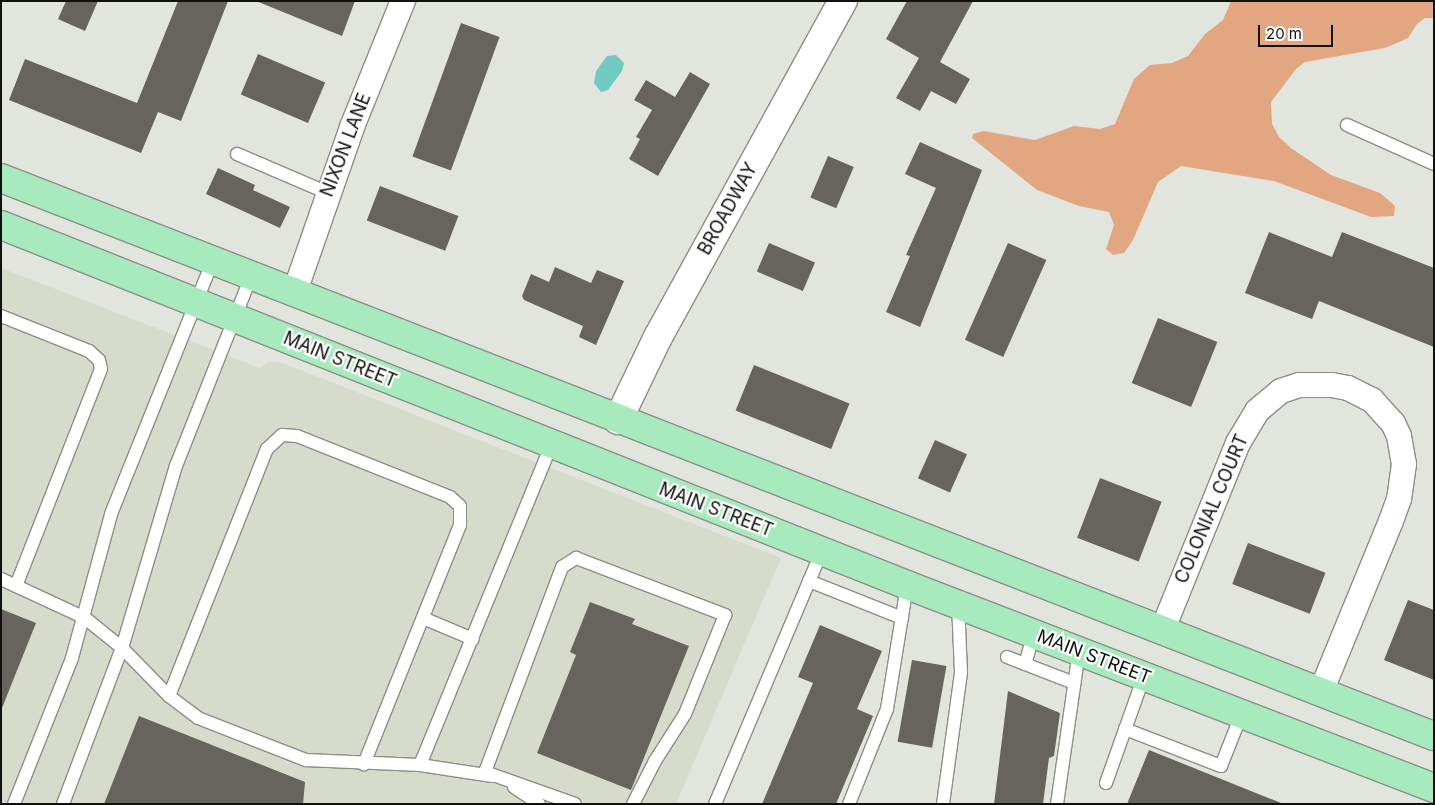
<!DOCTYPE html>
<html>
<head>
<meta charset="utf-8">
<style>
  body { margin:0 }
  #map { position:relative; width:1435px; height:805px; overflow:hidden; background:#e2e5dd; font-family:Inter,sans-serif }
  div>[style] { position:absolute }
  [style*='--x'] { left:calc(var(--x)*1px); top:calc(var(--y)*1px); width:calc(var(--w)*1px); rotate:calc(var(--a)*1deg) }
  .built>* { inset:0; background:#d7dbcc }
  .forest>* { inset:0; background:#e2a781 }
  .water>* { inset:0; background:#71cac0 }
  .building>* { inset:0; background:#67645e; transform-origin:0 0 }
  .roads { filter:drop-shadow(1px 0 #8c8e87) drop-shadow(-1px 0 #8c8e87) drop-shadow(0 1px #8c8e87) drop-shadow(0 -1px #8c8e87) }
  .service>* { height:12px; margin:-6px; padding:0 6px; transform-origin:6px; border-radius:6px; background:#fff }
  .minor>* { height:24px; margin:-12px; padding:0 12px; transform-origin:12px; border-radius:12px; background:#fff }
  .secondary>* { height:28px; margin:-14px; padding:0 14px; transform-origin:14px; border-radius:14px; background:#fff }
  .primary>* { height:28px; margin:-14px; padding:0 14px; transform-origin:14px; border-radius:14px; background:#a6eabe }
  span { translate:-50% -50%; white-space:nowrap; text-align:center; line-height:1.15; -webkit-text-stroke:4.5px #fff; paint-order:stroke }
  .street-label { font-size:18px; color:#10110e }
  .frame { position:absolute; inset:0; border:2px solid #10110e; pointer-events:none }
  .scale { position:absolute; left:1258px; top:25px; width:75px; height:22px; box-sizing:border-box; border:2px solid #10110e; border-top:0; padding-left:6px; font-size:15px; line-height:18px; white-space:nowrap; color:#10110e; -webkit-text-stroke:4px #fff; paint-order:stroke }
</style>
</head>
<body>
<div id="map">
  <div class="built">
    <div style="clip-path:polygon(1px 268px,260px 368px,268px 362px,280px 362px,781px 558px,676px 804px,1px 804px)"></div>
  </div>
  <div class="forest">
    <div style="clip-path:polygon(1231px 1px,1434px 1px,1434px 18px,1425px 18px,1417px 24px,1408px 38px,1385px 48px,1305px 62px,1296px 69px,1271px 102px,1272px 124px,1279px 137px,1291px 148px,1331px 175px,1380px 193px,1395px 206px,1394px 216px,1371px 217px,1274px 181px,1181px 166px,1158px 182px,1133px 240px,1124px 253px,1113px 255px,1106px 249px,1114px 225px,1109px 212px,1079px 206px,1037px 190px,972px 138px,973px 134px,983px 131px,1035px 140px,1074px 126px,1100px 129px,1115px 124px,1134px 79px,1150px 65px,1172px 63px,1188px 56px,1205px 34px,1223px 20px)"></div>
  </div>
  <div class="water">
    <div style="clip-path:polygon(616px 55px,624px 63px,622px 71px,608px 90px,601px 92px,594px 83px,596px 71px,607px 56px)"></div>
  </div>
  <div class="building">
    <div style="clip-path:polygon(66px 1px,98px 1px,85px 31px,58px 19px)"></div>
    <div style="clip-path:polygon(178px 1px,228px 1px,181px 121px,158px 112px,141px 153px,9px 100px,25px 59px,137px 103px)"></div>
    <div style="clip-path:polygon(256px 1px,355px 1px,342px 36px)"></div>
    <div style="clip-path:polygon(907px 1px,973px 1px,940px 62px,970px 79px,956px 104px,931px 91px,920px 111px,896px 98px,919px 58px,886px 39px)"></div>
    <div style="left:461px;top:23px;width:41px;height:142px;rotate:20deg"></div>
    <div style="left:258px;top:54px;width:73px;height:44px;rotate:23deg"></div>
    <div style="clip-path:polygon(690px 72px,710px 84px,658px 176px,629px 159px,640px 139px,636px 137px,652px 110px,634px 100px,646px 80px,675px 97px)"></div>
    <div style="clip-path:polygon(920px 142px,982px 170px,920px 327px,886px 312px,910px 256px,906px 255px,936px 188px,905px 174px)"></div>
    <div style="left:828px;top:156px;width:28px;height:45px;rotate:23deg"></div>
    <div style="clip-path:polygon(218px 168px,255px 185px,253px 190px,290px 207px,280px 228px,206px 194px)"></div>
    <div style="left:380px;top:186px;width:84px;height:37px;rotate:21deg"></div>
    <div style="clip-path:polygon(1269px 232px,1332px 257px,1342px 232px,1434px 268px,1434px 347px,1319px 301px,1312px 319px,1245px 293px)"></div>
    <div style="left:769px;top:243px;width:50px;height:31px;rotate:23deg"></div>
    <div style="left:1008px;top:243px;width:42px;height:106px;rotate:24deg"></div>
    <div style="clip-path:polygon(555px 267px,591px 283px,597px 270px,624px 281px,596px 345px,579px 337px,583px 326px,524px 300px,522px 296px,531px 274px,549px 282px)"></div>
    <div style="left:1158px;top:318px;width:64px;height:70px;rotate:22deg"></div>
    <div style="left:754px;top:365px;width:103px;height:49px;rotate:22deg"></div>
    <div style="left:935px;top:440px;width:35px;height:42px;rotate:24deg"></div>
    <div style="left:1100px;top:478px;width:66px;height:64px;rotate:21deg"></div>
    <div style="left:1248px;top:543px;width:83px;height:44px;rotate:21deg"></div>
    <div style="clip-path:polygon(1408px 600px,1434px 610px,1434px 680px,1384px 660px)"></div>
    <div style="clip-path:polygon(590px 602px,635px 619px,632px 624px,689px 646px,631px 790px,537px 753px,576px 655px,570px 652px)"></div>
    <div style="clip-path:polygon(1px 609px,36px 623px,2px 708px,1px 707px)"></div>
    <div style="clip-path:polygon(820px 625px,882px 651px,857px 709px,873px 716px,836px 804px,762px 804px,813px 683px,798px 677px)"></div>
    <div style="left:912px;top:660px;width:35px;height:83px;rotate:10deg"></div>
    <div style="clip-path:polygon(1008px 691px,1060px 713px,1054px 756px,1049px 758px,1043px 804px,994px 804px)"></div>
    <div style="clip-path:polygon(139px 716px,305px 782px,303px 804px,104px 804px)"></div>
    <div style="clip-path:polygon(1149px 750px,1281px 803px,1281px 804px,1127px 804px)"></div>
  </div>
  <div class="roads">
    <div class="service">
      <div style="--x:1347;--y:125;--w:95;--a:24.1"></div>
      <div style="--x:237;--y:154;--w:99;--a:23.2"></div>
      <div style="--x:1;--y:316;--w:95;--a:21.7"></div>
      <div style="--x:89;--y:351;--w:13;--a:42"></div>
      <div style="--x:99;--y:360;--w:9;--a:77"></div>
      <div style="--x:101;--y:369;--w:233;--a:111.4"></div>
      <div style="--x:1;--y:579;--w:93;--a:24.9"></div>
      <div style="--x:85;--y:618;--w:48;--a:39"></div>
      <div style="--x:122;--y:648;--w:67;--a:45.6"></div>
      <div style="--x:169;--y:696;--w:36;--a:37"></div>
      <div style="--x:198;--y:718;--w:116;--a:21.3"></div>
      <div style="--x:306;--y:760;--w:114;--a:2.5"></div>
      <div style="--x:420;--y:765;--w:346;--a:-67.7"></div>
      <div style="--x:809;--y:581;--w:100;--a:21.7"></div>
      <div style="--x:423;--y:618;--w:54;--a:22.8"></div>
      <div style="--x:1034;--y:633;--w:32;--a:106"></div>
      <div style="--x:1025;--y:664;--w:53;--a:21.2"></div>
      <div style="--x:1007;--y:657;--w:19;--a:21"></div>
      <div style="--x:169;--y:696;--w:266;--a:-68.4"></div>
      <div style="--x:267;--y:449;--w:21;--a:-43"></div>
      <div style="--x:282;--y:435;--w:15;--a:4"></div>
      <div style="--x:297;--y:436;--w:165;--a:21.7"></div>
      <div style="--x:450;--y:497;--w:13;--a:42"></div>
      <div style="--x:460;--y:506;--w:19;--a:90"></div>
      <div style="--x:460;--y:525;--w:258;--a:111.9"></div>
      <div style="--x:1125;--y:729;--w:103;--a:21.1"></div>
      <div style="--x:1221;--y:766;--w:57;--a:-68.4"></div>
      <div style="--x:420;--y:765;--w:73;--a:8.7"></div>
      <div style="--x:1106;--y:783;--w:114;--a:-70.4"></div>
      <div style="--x:514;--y:787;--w:30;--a:34"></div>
      <div style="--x:14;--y:804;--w:157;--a:-68.3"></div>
      <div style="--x:72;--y:658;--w:149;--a:-74.8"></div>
      <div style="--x:111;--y:514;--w:274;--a:-68.1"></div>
      <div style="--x:63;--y:804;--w:167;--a:-69.3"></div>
      <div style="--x:122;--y:648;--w:190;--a:-73.5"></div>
      <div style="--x:176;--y:466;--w:206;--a:-68.4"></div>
      <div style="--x:575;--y:804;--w:96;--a:-160.4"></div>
      <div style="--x:485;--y:772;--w:219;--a:-69.4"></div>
      <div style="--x:562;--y:567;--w:17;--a:-33"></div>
      <div style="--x:576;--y:558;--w:160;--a:20.9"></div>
      <div style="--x:725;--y:615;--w:107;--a:112"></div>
      <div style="--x:685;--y:714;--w:56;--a:122.6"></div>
      <div style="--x:655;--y:761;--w:48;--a:117.1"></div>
      <div style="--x:715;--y:804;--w:275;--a:-67.1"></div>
      <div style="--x:849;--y:804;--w:102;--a:-68.2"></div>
      <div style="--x:887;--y:709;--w:126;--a:-80.8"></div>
      <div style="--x:943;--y:804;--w:133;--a:-82.2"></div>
      <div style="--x:961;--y:672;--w:68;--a:-92.5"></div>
      <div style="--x:1057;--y:804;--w:155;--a:-81.8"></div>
    </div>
    <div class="minor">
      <div style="--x:295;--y:291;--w:174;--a:-70.8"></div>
      <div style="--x:352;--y:127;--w:136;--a:-68"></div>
      <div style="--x:1162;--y:631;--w:203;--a:-68"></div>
      <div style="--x:1238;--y:443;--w:37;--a:-59"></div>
      <div style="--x:1257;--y:411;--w:31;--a:-40"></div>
      <div style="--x:1281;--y:391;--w:19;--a:-18"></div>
      <div style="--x:1299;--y:385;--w:33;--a:0"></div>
      <div style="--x:1332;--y:385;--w:16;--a:11"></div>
      <div style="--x:1348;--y:388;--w:27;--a:27"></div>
      <div style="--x:1372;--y:400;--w:31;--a:48"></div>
      <div style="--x:1393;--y:423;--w:14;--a:65"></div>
      <div style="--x:1399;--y:436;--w:28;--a:80"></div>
      <div style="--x:1404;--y:464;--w:35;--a:98"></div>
      <div style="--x:1399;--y:499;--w:23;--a:110"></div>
      <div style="--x:1391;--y:521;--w:185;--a:112.3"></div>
    </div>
    <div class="secondary">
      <div style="--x:618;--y:420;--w:92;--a:-64.3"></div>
      <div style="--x:658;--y:337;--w:384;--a:-61.2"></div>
    </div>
    <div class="primary">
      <div style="--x:1;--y:178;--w:1538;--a:21.28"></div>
      <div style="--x:1;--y:225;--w:975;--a:21.67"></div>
      <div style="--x:907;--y:585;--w:565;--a:21.07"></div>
    </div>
  </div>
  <div class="street-label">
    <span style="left:346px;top:145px;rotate:-69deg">NIXON LANE</span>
    <span style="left:728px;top:209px;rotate:-61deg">BROADWAY</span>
    <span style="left:340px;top:360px;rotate:22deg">MAIN STREET</span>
    <span style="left:1212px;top:509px;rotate:-67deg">COLONIAL COURT</span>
    <span style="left:716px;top:510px;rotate:21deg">MAIN STREET</span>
    <span style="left:1094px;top:657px;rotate:21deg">MAIN STREET</span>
  </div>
  <div class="frame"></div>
  <div class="scale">20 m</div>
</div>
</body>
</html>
